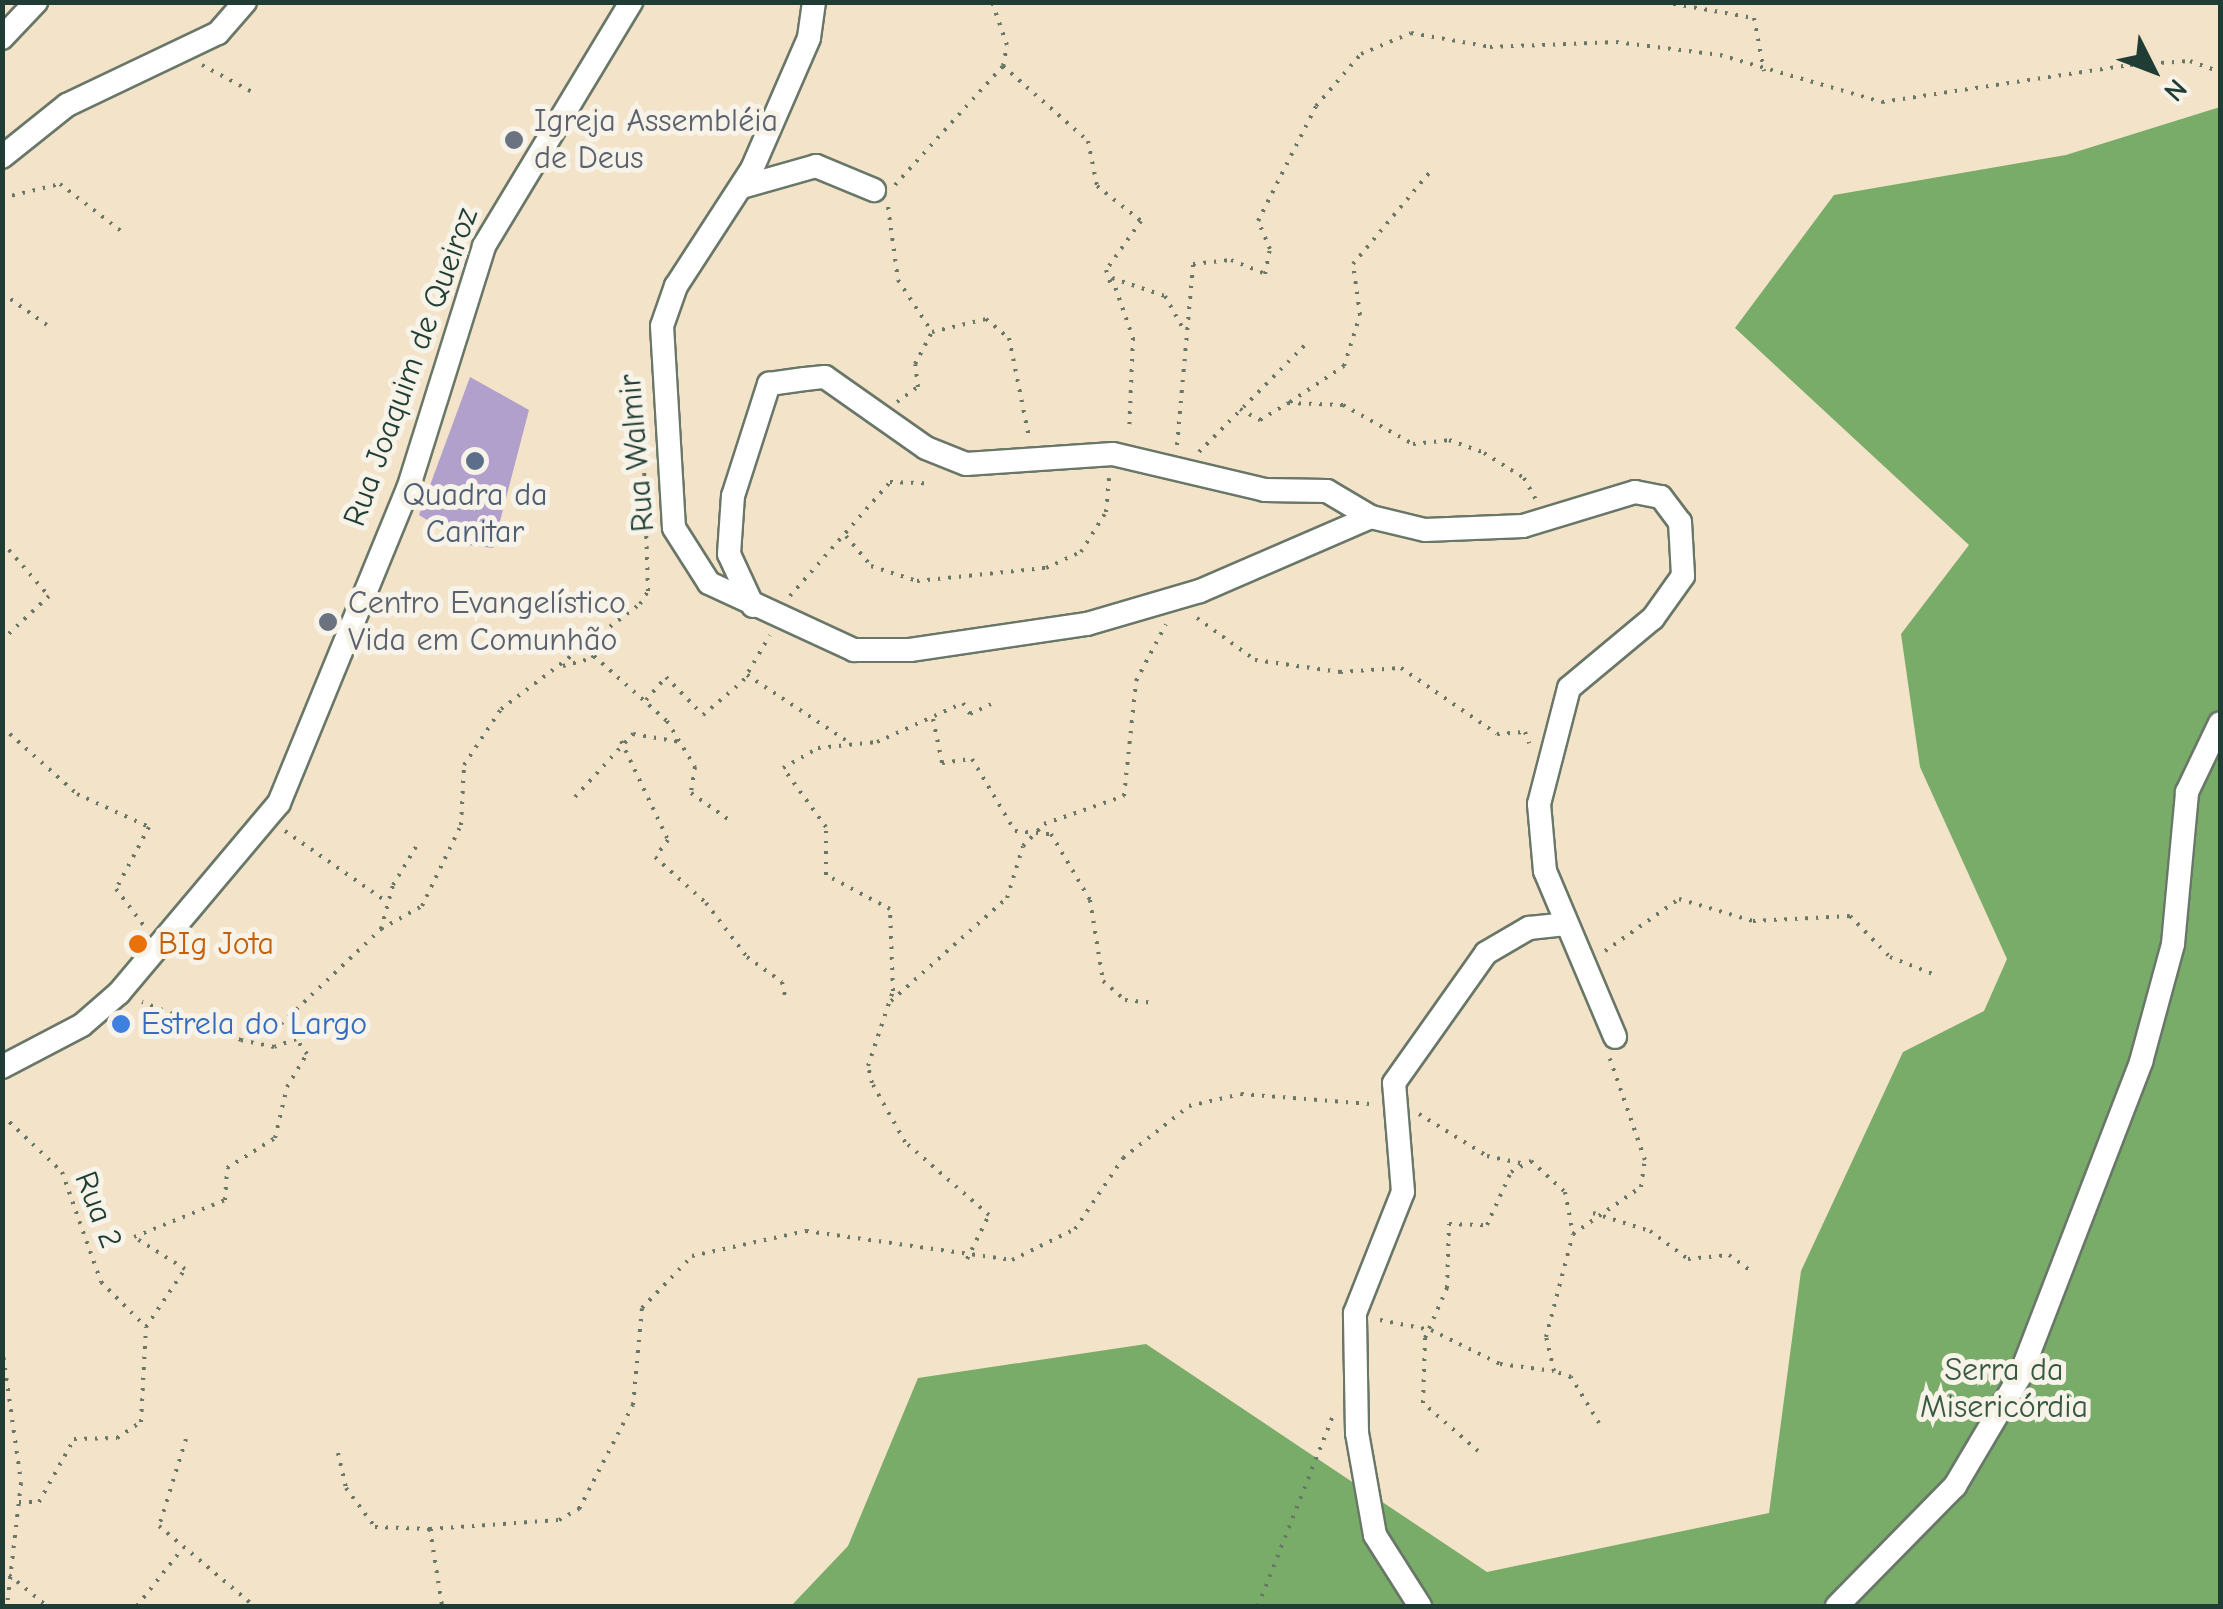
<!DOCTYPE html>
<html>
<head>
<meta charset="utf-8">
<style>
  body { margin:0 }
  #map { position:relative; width:2223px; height:1609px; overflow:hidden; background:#f3e3c9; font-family:"Comic Neue",sans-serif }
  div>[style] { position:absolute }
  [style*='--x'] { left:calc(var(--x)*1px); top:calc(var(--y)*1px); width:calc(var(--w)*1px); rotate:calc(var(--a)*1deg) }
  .forest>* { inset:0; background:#78ac68 }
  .building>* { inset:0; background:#b2a0cc }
  .path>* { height:4px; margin-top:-2px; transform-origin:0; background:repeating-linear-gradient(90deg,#697768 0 2.5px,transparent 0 10.5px) }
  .roads { filter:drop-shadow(2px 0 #697768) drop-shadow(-2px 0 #697768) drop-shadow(0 2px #697768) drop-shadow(0 -2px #697768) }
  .street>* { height:22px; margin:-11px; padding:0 11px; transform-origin:11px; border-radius:11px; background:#fff }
  .dots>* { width:28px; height:28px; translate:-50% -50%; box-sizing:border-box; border:5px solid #f7f3e8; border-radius:50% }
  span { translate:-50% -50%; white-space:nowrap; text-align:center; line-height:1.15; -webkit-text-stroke:10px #f7f3e8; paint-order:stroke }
  .worship-label { font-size:32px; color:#5b616d }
  .left { translate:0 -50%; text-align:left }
  .street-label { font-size:32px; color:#1f3d34 }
  .service-label { font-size:32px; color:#4e5e75 }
  .food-label { font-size:32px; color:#c56008 }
  .shop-label { font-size:32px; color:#366cbe }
  .park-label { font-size:32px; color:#375942 }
  .frame { position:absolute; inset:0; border:5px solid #1f3d34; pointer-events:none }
  .north { position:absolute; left:2103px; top:20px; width:100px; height:100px; -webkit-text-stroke:8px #f7f3e8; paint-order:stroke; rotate:132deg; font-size:28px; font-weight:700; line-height:40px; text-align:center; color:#1f3d34 }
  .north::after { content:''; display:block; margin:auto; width:35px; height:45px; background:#1f3d34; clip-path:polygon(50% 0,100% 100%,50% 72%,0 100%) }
</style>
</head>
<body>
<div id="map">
  <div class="forest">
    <div style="clip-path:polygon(2220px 107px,2220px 1606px,791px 1606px,848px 1546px,918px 1378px,1146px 1344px,1487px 1572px,1769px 1513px,1801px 1271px,1903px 1052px,1984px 1011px,2007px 959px,1920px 767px,1901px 634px,1969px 545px,1735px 328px,1834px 195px,2066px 155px)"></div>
  </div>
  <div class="building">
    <div style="clip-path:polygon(470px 377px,529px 410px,493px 548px,468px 545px,419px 515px)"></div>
  </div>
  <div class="path">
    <div style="--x:1663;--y:2;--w:92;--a:10"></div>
    <div style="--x:1754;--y:18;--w:54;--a:79.3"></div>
    <div style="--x:202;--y:65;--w:57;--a:28.4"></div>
    <div style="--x:1003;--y:66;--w:113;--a:41.4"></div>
    <div style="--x:1088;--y:141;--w:46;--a:78.7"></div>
    <div style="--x:1097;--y:186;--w:56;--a:38.5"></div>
    <div style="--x:1141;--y:221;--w:60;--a:125.5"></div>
    <div style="--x:1106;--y:270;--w:16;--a:72"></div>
    <div style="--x:895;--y:185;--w:161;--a:-47.8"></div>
    <div style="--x:1003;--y:66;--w:21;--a:-79"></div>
    <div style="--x:1007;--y:45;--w:46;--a:-109.2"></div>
    <div style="--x:2;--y:198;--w:60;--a:-13.6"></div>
    <div style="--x:60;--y:184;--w:82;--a:37.6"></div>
    <div style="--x:888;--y:207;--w:74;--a:82.2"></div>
    <div style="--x:898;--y:280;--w:62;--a:56.8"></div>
    <div style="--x:1112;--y:278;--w:64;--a:70.7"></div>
    <div style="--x:1133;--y:338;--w:94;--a:92.4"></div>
    <div style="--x:1112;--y:278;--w:56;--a:18.8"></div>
    <div style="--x:1165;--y:296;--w:35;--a:61"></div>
    <div style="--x:2;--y:293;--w:55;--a:35.4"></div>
    <div style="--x:897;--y:402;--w:26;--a:-36"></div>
    <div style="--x:918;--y:387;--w:23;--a:-97"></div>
    <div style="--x:915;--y:364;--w:36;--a:-62"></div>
    <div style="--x:932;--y:332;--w:56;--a:-13.5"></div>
    <div style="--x:986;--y:319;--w:30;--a:40"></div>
    <div style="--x:1009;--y:338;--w:101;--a:78.6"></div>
    <div style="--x:1290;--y:402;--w:65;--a:-33.7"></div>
    <div style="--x:1344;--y:366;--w:53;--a:-72.6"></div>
    <div style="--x:1360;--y:315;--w:51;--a:-97.8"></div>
    <div style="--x:1353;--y:264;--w:119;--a:-50.1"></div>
    <div style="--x:1240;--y:409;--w:23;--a:29"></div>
    <div style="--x:1260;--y:420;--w:33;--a:-31"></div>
    <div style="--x:1288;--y:403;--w:55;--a:2.1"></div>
    <div style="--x:1343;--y:405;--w:80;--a:29.1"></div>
    <div style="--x:1413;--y:444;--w:36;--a:-6"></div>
    <div style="--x:1449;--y:440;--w:37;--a:20"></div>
    <div style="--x:1484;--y:453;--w:47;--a:32"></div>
    <div style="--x:1524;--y:478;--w:25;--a:61"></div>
    <div style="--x:1177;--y:445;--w:182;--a:-84.9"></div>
    <div style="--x:1193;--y:264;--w:38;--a:-6"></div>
    <div style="--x:1231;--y:260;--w:37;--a:22"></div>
    <div style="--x:1265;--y:274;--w:25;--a:-79"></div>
    <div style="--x:1270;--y:249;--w:30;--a:-113"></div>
    <div style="--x:1258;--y:221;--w:129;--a:-63.2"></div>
    <div style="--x:1316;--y:106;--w:69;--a:-49.1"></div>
    <div style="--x:1361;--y:54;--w:54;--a:-22.8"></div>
    <div style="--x:1411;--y:33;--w:80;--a:10"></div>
    <div style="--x:1490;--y:47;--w:126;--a:-2.3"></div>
    <div style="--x:1616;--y:42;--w:105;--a:7.1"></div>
    <div style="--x:1720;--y:55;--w:169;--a:16.2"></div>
    <div style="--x:1882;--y:102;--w:251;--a:-8.5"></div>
    <div style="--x:2130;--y:65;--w:60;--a:-3.8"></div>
    <div style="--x:2190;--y:61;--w:32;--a:20"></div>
    <div style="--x:1199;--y:452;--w:155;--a:-45.3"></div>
    <div style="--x:846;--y:536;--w:39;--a:50"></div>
    <div style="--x:871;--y:566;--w:48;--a:18.1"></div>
    <div style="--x:917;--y:581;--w:130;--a:-5.8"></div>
    <div style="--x:1046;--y:568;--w:38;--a:-25"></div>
    <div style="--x:1081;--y:552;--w:47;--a:-58"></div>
    <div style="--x:1106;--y:512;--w:34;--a:-85"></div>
    <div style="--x:2;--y:542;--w:72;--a:49"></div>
    <div style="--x:49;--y:596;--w:64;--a:136.9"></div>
    <div style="--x:790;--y:596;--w:152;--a:-48.7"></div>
    <div style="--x:890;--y:482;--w:34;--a:2"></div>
    <div style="--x:1197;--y:618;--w:72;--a:35.9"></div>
    <div style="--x:1255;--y:660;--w:86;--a:8"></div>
    <div style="--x:1340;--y:672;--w:61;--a:-3.8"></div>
    <div style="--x:1401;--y:668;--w:116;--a:34.5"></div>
    <div style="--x:1497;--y:734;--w:28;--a:-4"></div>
    <div style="--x:1525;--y:732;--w:12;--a:70"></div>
    <div style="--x:594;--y:656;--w:98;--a:41.7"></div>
    <div style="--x:667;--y:721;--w:54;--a:58.7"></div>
    <div style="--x:695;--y:767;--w:26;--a:99"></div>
    <div style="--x:691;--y:793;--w:47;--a:35.4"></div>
    <div style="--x:563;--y:666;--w:30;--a:-15"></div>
    <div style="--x:592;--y:658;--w:25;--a:-48"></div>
    <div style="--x:747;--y:675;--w:120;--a:33.4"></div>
    <div style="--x:646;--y:700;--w:30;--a:-49"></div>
    <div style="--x:666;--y:677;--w:53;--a:45.8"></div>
    <div style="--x:703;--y:715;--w:52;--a:-40.4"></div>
    <div style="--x:743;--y:681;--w:53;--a:-59.6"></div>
    <div style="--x:933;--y:719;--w:45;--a:78.4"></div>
    <div style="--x:942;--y:763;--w:30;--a:-8"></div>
    <div style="--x:972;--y:759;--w:84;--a:59.2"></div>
    <div style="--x:1015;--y:831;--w:36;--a:5"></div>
    <div style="--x:1051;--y:834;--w:77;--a:59.4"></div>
    <div style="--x:1090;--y:900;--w:82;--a:80.9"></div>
    <div style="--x:1103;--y:981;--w:29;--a:41"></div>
    <div style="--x:1125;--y:1000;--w:27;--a:6"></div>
    <div style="--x:2;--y:727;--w:101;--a:41.8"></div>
    <div style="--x:77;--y:794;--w:79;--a:24.6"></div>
    <div style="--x:149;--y:827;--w:70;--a:118"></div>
    <div style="--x:116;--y:889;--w:48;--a:52.7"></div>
    <div style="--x:621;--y:741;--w:110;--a:64.6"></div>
    <div style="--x:668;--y:840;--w:21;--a:127"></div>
    <div style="--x:655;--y:857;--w:69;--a:42"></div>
    <div style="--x:706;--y:903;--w:68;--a:52.8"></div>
    <div style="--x:747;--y:957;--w:43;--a:35.5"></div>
    <div style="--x:782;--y:982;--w:14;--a:78"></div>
    <div style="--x:575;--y:797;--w:86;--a:-47.4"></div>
    <div style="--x:633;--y:734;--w:48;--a:9.7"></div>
    <div style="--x:285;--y:831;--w:124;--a:34.8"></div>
    <div style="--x:381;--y:929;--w:46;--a:-74.7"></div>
    <div style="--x:393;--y:885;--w:52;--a:-59"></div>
    <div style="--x:1605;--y:951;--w:90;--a:-35.1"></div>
    <div style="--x:1679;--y:899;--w:77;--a:16.6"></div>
    <div style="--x:1753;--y:921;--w:97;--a:-3"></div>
    <div style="--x:1850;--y:916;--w:57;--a:45.7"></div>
    <div style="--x:1890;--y:957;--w:52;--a:21.6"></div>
    <div style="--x:891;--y:1001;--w:155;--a:-41.6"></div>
    <div style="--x:1007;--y:898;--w:54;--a:-72.9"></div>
    <div style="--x:1023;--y:846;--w:30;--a:-46"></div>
    <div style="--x:1044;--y:824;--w:85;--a:-19.3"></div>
    <div style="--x:1124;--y:796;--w:116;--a:-84"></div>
    <div style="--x:1136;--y:681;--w:64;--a:-62.2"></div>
    <div style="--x:281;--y:1024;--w:138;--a:-43.5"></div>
    <div style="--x:381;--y:929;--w:47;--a:-29.3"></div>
    <div style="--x:422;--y:906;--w:90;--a:-64.3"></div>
    <div style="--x:461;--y:825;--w:60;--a:-87.1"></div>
    <div style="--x:464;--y:765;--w:67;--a:-56.5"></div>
    <div style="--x:501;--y:709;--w:174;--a:-37.1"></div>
    <div style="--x:640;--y:604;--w:15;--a:-58"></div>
    <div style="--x:648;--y:591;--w:188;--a:-91.8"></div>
    <div style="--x:1419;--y:1114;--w:80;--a:31.7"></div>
    <div style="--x:1487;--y:1156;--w:35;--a:12"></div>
    <div style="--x:2;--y:1115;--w:83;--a:43.5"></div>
    <div style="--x:62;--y:1172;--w:117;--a:70.5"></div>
    <div style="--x:101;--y:1282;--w:62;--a:45"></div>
    <div style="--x:1593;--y:1213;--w:60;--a:17.5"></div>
    <div style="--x:1650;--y:1231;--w:47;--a:36.4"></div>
    <div style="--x:1688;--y:1259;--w:41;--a:-5.6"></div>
    <div style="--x:1729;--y:1255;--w:27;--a:36"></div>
    <div style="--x:967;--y:1259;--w:49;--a:-63.4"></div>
    <div style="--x:989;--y:1215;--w:111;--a:-139"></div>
    <div style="--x:905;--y:1142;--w:68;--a:-119.2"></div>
    <div style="--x:872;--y:1083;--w:17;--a:-103"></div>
    <div style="--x:868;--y:1066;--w:79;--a:-71.6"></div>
    <div style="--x:893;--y:991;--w:82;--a:-92.1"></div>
    <div style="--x:890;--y:909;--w:72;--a:-152"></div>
    <div style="--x:826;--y:875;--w:48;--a:-90"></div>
    <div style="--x:826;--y:827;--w:73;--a:-126.1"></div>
    <div style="--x:783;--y:768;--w:40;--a:-29.7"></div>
    <div style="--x:818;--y:748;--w:59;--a:-5.8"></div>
    <div style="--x:877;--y:742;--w:94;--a:-24.4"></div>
    <div style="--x:963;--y:703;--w:13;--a:58"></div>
    <div style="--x:970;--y:714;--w:23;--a:-25"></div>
    <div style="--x:1380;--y:1320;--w:52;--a:11.1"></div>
    <div style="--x:1431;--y:1330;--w:77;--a:26.2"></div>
    <div style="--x:1500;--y:1364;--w:54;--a:7.4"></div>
    <div style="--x:2;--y:1347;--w:137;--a:82"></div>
    <div style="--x:21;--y:1483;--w:124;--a:96.5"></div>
    <div style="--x:1599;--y:1423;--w:54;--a:-121.3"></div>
    <div style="--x:1571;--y:1377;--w:18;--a:-161"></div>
    <div style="--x:1554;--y:1371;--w:35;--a:-103"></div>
    <div style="--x:1546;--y:1337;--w:106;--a:-75.3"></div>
    <div style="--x:1573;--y:1234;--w:83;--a:-34.7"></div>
    <div style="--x:1641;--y:1187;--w:27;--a:-82"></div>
    <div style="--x:1645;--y:1160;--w:110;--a:-109.1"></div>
    <div style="--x:186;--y:1439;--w:91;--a:107.2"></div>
    <div style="--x:159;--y:1526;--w:124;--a:40.1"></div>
    <div style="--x:1478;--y:1451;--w:73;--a:-138.9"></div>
    <div style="--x:1423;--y:1403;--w:65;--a:-88.2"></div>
    <div style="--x:1425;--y:1338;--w:55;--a:-66.3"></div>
    <div style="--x:1447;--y:1288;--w:64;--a:-88.2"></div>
    <div style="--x:1449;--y:1224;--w:38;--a:2"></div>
    <div style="--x:1487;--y:1225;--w:58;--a:-65.6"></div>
    <div style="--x:1511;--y:1172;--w:23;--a:-29"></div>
    <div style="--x:1531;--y:1161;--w:46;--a:42.4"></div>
    <div style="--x:1565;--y:1192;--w:43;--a:79.2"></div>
    <div style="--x:338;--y:1453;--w:36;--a:77"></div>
    <div style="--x:346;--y:1488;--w:49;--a:53.4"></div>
    <div style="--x:375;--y:1527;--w:55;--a:2.1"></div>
    <div style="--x:430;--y:1529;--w:78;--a:81.1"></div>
    <div style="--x:19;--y:1502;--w:20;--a:0"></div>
    <div style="--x:39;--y:1502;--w:72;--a:-60.9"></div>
    <div style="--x:74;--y:1439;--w:43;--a:-1.3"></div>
    <div style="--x:117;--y:1438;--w:29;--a:-34"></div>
    <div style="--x:141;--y:1422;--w:95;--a:-87"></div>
    <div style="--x:146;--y:1327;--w:70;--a:-56.1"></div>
    <div style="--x:185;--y:1269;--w:60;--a:-147.9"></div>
    <div style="--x:134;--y:1237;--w:98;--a:-22.1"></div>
    <div style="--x:225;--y:1200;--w:32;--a:-86"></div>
    <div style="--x:227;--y:1168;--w:57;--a:-32"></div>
    <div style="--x:275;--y:1138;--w:52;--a:-76.8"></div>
    <div style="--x:287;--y:1087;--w:39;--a:-59"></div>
    <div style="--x:307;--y:1054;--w:19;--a:-126"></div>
    <div style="--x:296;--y:1039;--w:23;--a:160"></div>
    <div style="--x:274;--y:1047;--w:34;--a:-168"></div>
    <div style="--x:241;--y:1040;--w:106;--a:-159"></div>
    <div style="--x:430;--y:1529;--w:129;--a:-4"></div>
    <div style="--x:559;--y:1520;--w:23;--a:-29"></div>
    <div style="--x:579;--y:1509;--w:117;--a:-62.6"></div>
    <div style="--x:633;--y:1405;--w:97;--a:-84.7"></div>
    <div style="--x:642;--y:1308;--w:72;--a:-46.1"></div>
    <div style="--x:692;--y:1256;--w:117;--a:-12.4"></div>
    <div style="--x:806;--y:1231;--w:208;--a:8"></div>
    <div style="--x:1012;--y:1260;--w:70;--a:-26.2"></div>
    <div style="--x:1075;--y:1229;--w:86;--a:-55.9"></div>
    <div style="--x:1123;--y:1158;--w:84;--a:-38.2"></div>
    <div style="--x:1189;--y:1106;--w:53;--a:-13"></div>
    <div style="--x:1241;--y:1094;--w:130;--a:4.4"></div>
    <div style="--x:9;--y:1575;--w:49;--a:39.2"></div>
    <div style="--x:137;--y:1606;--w:73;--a:-51.7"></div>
    <div style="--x:1258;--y:1606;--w:204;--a:-68.5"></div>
  </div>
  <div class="roads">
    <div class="street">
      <div style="--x:814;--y:2;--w:36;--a:98"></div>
      <div style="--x:809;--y:38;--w:143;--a:113.5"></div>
      <div style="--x:752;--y:169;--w:140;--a:123"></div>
      <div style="--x:676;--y:286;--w:42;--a:109.3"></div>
      <div style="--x:662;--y:326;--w:202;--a:86.6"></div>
      <div style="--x:674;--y:528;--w:65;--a:57.5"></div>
      <div style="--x:709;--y:583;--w:160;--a:24.8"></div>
      <div style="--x:854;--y:650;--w:56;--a:0"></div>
      <div style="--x:910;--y:650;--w:179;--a:-8.4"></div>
      <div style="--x:1087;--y:624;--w:118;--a:-16.3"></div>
      <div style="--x:1200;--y:591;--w:186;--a:-23.4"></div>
      <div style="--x:2;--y:38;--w:50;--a:-46.6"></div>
      <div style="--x:2;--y:157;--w:83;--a:-38.7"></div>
      <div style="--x:67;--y:105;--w:167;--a:-25.5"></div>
      <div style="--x:218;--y:33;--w:41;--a:-48.9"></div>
      <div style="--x:742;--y:187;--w:77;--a:-15.8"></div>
      <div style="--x:816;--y:166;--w:63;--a:22.5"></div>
      <div style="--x:753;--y:606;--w:57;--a:-114.8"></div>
      <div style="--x:729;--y:554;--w:58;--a:-86.1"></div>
      <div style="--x:733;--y:496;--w:118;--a:-72.2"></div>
      <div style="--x:769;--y:384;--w:36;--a:-8"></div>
      <div style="--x:805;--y:379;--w:20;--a:-6"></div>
      <div style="--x:825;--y:377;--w:123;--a:35.1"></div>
      <div style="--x:926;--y:448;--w:43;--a:21.8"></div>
      <div style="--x:966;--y:464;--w:147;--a:-3.9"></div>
      <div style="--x:1113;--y:454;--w:156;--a:13.3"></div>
      <div style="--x:1265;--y:490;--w:62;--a:0.9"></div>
      <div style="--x:1327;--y:491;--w:51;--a:30.6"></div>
      <div style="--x:1371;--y:517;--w:56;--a:13.5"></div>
      <div style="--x:1425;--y:530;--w:98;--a:-2.3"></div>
      <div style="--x:1523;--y:526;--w:117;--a:-16.9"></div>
      <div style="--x:1635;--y:492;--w:26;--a:11"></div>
      <div style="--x:1661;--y:497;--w:31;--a:53"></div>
      <div style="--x:1680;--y:522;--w:54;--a:86.8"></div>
      <div style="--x:1683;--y:576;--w:52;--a:125.5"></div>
      <div style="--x:1653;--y:618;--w:109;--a:140.2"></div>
      <div style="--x:1569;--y:688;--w:120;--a:104.5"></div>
      <div style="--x:1539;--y:804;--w:67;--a:84.9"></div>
      <div style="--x:1545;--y:871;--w:180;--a:67.1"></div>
      <div style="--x:2;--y:1067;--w:90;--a:-27.7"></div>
      <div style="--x:82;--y:1025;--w:49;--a:-40.9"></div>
      <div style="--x:119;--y:993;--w:248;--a:-49.9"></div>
      <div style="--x:279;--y:803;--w:339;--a:-67.7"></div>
      <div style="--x:408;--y:489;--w:255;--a:-72.6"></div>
      <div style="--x:484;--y:246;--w:285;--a:-58.9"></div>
      <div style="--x:1420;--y:1606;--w:84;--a:-122.4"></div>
      <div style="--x:1375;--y:1535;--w:104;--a:-100"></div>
      <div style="--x:1357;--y:1433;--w:120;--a:-91"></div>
      <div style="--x:1355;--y:1313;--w:130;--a:-68.4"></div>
      <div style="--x:1403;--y:1192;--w:109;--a:-94.7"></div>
      <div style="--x:1394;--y:1083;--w:159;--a:-54.7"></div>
      <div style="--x:1486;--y:953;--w:50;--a:-30.2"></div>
      <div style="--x:1529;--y:928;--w:37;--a:-6"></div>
      <div style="--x:1837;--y:1606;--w:168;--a:-45.5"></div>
      <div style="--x:1955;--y:1486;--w:128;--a:-59.4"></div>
      <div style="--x:2020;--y:1376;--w:337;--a:-68.9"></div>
      <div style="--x:2141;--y:1062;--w:122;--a:-74.8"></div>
      <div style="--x:2173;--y:944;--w:153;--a:-84.7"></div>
      <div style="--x:2187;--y:792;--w:76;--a:-64.4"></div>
    </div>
  </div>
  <div class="dots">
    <div style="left:514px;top:140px;background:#6b7280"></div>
    <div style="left:475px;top:461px;background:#5c6f8a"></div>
    <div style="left:328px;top:622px;background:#6b7280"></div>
    <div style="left:138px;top:944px;background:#e8710a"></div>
    <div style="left:121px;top:1024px;background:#3f7fe0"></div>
  </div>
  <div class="worship-label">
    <span class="left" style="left:534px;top:140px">Igreja Assembléia<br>de Deus</span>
    <span class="left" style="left:348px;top:622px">Centro Evangelístico<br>Vida em Comunhão</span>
  </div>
  <div class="street-label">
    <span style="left:411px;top:367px;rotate:-70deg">Rua Joaquim de Queiroz</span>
    <span style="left:637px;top:453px;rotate:-95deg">Rua Walmir</span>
    <span style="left:98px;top:1210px;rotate:69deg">Rua 2</span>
  </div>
  <div class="service-label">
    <span style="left:475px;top:514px">Quadra da<br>Canitar</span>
  </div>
  <div class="food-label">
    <span class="left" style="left:158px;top:944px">BIg Jota</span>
  </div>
  <div class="shop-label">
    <span class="left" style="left:141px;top:1024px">Estrela do Largo</span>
  </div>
  <div class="park-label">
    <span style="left:2004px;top:1389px">Serra da<br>Misericórdia</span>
  </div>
  <div class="frame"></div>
  <div class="north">N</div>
</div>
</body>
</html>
